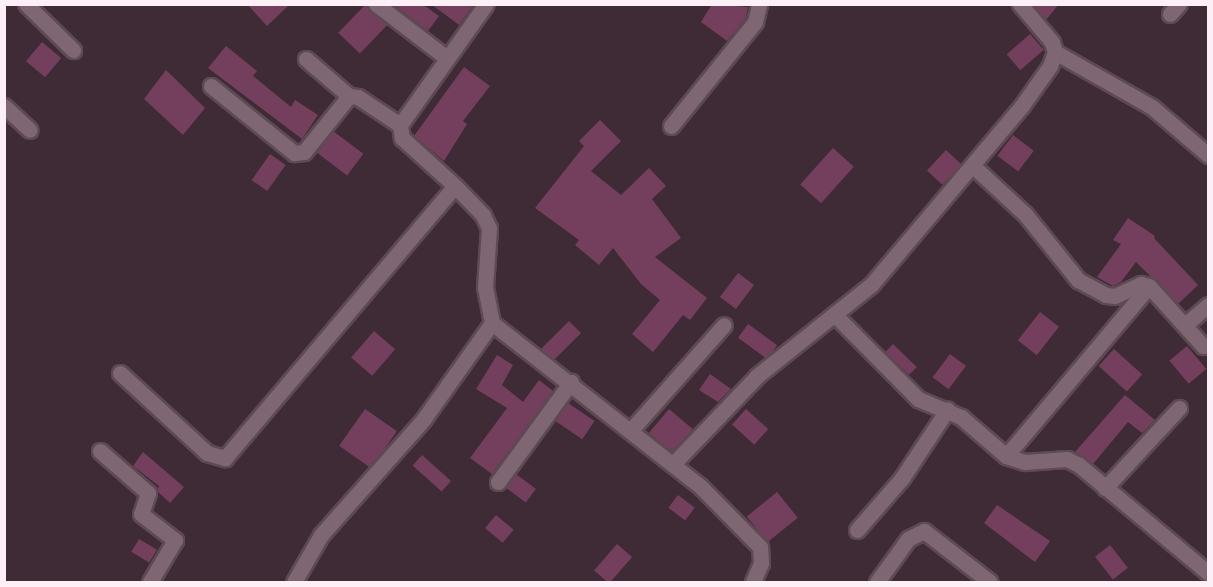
<!DOCTYPE html>
<html>
<head>
<meta charset="utf-8">
<style>
  body { margin:0 }
  #map { position:relative; width:1213px; height:587px; overflow:hidden; background:#3f2b35; font-family:Lato,sans-serif }
  div>[style] { position:absolute }
  [style*='--x'] { left:calc(var(--x)*1px); top:calc(var(--y)*1px); width:calc(var(--w)*1px); rotate:calc(var(--a)*1deg) }
  .building>* { inset:0; background:#733f5d; transform-origin:0 0 }
  .roads { filter:drop-shadow(2px 0 #5d4a54) drop-shadow(-2px 0 #5d4a54) drop-shadow(0 2px #5d4a54) drop-shadow(0 -2px #5d4a54) }
  .minor>* { height:15px; margin:-7.5px; padding:0 7.5px; transform-origin:7.5px; border-radius:7.5px; background:#7f6673 }
  span { translate:-50% -50%; white-space:nowrap; text-align:center; line-height:1.15; -webkit-text-stroke:6px #3f2b35; paint-order:stroke }
  .frame { position:absolute; inset:0; border:6px solid #fceff5; pointer-events:none }
</style>
</head>
<body>
<div id="map">
  <div class="building">
    <div style="clip-path:polygon(247px 4px,290px 4px,267px 26px)"></div>
    <div style="left:366px;top:4px;width:30px;height:40px;rotate:44deg"></div>
    <div style="clip-path:polygon(393px 4px,422px 4px,439px 16px,428px 31px)"></div>
    <div style="clip-path:polygon(431px 4px,474px 4px,459px 25px)"></div>
    <div style="clip-path:polygon(712px 4px,748px 7px,746px 18px,727px 41px,701px 22px)"></div>
    <div style="clip-path:polygon(1033px 4px,1059px 4px,1046px 20px)"></div>
    <div style="left:1030px;top:34px;width:21px;height:31px;rotate:49deg"></div>
    <div style="left:42px;top:42px;width:25px;height:25px;rotate:40deg"></div>
    <div style="clip-path:polygon(226px 46px,257px 71px,253px 76px,291px 107px,295px 100px,318px 115px,302px 139px,208px 68px)"></div>
    <div style="clip-path:polygon(464px 67px,490px 86px,463px 121px,467px 124px,444px 161px,414px 136px)"></div>
    <div style="clip-path:polygon(166px 70px,205px 108px,183px 135px,144px 99px)"></div>
    <div style="clip-path:polygon(600px 120px,621px 141px,591px 171px,621px 195px,649px 168px,666px 186px,652px 199px,681px 238px,655px 257px,707px 298px,690px 320px,683px 315px,653px 352px,632px 334px,660px 300px,641px 284px,613px 248px,599px 265px,575px 245px,579px 240px,535px 208px,584px 146px,579px 141px)"></div>
    <div style="left:333px;top:131px;width:38px;height:27px;rotate:37deg"></div>
    <div style="left:1013px;top:135px;width:26px;height:26px;rotate:37deg"></div>
    <div style="left:833px;top:148px;width:28px;height:49px;rotate:42deg"></div>
    <div style="left:946px;top:150px;width:21px;height:28px;rotate:43deg"></div>
    <div style="left:270px;top:154px;width:19px;height:32px;rotate:35deg"></div>
    <div style="clip-path:polygon(1128px 218px,1155px 236px,1154px 238px,1198px 285px,1178px 304px,1136px 262px,1121px 282px,1113px 286px,1097px 277px,1121px 244px,1113px 240px)"></div>
    <div style="left:738px;top:273px;width:20px;height:30px;rotate:37deg"></div>
    <div style="left:1040px;top:312px;width:24px;height:36px;rotate:38deg"></div>
    <div style="left:569px;top:321px;width:17px;height:40px;rotate:45deg"></div>
    <div style="left:748px;top:324px;width:36px;height:17px;rotate:36deg"></div>
    <div style="left:374px;top:331px;width:28px;height:35px;rotate:41deg"></div>
    <div style="left:893px;top:344px;width:33px;height:11px;rotate:44deg"></div>
    <div style="left:1187px;top:346px;width:30px;height:23px;rotate:50deg"></div>
    <div style="left:1114px;top:349px;width:38px;height:23px;rotate:42deg"></div>
    <div style="left:950px;top:354px;width:20px;height:29px;rotate:37deg"></div>
    <div style="clip-path:polygon(497px 355px,513px 365px,502px 385px,523px 402px,539px 380px,553px 391px,492px 474px,470px 458px,507px 408px,476px 389px)"></div>
    <div style="clip-path:polygon(710px 374px,731px 389px,718px 402px,699px 390px)"></div>
    <div style="clip-path:polygon(1125px 395px,1155px 420px,1142px 433px,1128px 422px,1093px 464px,1075px 452px)"></div>
    <div style="left:568px;top:403px;width:32px;height:22px;rotate:34deg"></div>
    <div style="left:365px;top:409px;width:39px;height:45px;rotate:35deg"></div>
    <div style="left:669px;top:409px;width:31px;height:31px;rotate:40deg"></div>
    <div style="left:746px;top:409px;width:30px;height:21px;rotate:42deg"></div>
    <div style="clip-path:polygon(143px 452px,184px 487px,170px 503px,157px 491px,159px 486px,133px 466px)"></div>
    <div style="left:422px;top:455px;width:39px;height:14px;rotate:42deg"></div>
    <div style="left:516px;top:474px;width:25px;height:17px;rotate:37deg"></div>
    <div style="left:777px;top:492px;width:33px;height:39px;rotate:51deg"></div>
    <div style="left:678px;top:495px;width:21px;height:16px;rotate:37deg"></div>
    <div style="clip-path:polygon(997px 505px,1050px 541px,1035px 562px,984px 523px)"></div>
    <div style="left:496px;top:515px;width:23px;height:17px;rotate:40deg"></div>
    <div style="left:139px;top:539px;width:21px;height:15px;rotate:31deg"></div>
    <div style="left:617px;top:544px;width:20px;height:35px;rotate:41deg"></div>
    <div style="left:1110px;top:545px;width:29px;height:19px;rotate:52deg"></div>
  </div>
  <div class="roads">
    <div class="minor">
      <div style="--x:26;--y:4;--w:66;--a:44.4"></div>
      <div style="--x:376;--y:4;--w:89;--a:37.3"></div>
      <div style="--x:1170;--y:14;--w:13;--a:-48"></div>
      <div style="--x:1055;--y:52;--w:112;--a:29.6"></div>
      <div style="--x:1152;--y:107;--w:74;--a:40.6"></div>
      <div style="--x:306;--y:59;--w:57;--a:40.7"></div>
      <div style="--x:211;--y:86;--w:107;--a:38.9"></div>
      <div style="--x:294;--y:153;--w:10;--a:-6"></div>
      <div style="--x:304;--y:152;--w:72;--a:-51.2"></div>
      <div style="--x:349;--y:96;--w:9;--a:6"></div>
      <div style="--x:358;--y:97;--w:50;--a:33.7"></div>
      <div style="--x:4;--y:106;--w:35;--a:43"></div>
      <div style="--x:671;--y:126;--w:134;--a:-51.1"></div>
      <div style="--x:755;--y:22;--w:18;--a:-77"></div>
      <div style="--x:973;--y:166;--w:71;--a:42.7"></div>
      <div style="--x:1025;--y:214;--w:85;--a:51.2"></div>
      <div style="--x:1078;--y:280;--w:32;--a:28"></div>
      <div style="--x:1106;--y:295;--w:9;--a:6"></div>
      <div style="--x:1115;--y:296;--w:29;--a:-25"></div>
      <div style="--x:1141;--y:284;--w:8;--a:14"></div>
      <div style="--x:1149;--y:286;--w:81;--a:48"></div>
      <div style="--x:834;--y:314;--w:120;--a:45.3"></div>
      <div style="--x:918;--y:399;--w:47;--a:22.7"></div>
      <div style="--x:961;--y:417;--w:60;--a:40.9"></div>
      <div style="--x:1006;--y:456;--w:20;--a:18"></div>
      <div style="--x:1025;--y:462;--w:42;--a:-4.1"></div>
      <div style="--x:1067;--y:459;--w:13;--a:27"></div>
      <div style="--x:1079;--y:465;--w:168;--a:39.9"></div>
      <div style="--x:492;--y:323;--w:264;--a:38.1"></div>
      <div style="--x:700;--y:486;--w:86;--a:45.5"></div>
      <div style="--x:760;--y:547;--w:16;--a:86"></div>
      <div style="--x:761;--y:563;--w:21;--a:113"></div>
      <div style="--x:1185;--y:325;--w:30;--a:-41"></div>
      <div style="--x:120;--y:373;--w:118;--a:42.6"></div>
      <div style="--x:207;--y:453;--w:19;--a:16"></div>
      <div style="--x:225;--y:458;--w:356;--a:-49.8"></div>
      <div style="--x:631;--y:430;--w:140;--a:-48.5"></div>
      <div style="--x:100;--y:451;--w:64;--a:41.2"></div>
      <div style="--x:148;--y:493;--w:22;--a:108"></div>
      <div style="--x:141;--y:514;--w:43;--a:37.4"></div>
      <div style="--x:175;--y:540;--w:49;--a:120.8"></div>
      <div style="--x:1006;--y:456;--w:222;--a:-49.9"></div>
      <div style="--x:674;--y:463;--w:120;--a:-46.3"></div>
      <div style="--x:757;--y:376;--w:146;--a:-38.6"></div>
      <div style="--x:871;--y:285;--w:233;--a:-49.9"></div>
      <div style="--x:1021;--y:107;--w:50;--a:-54.7"></div>
      <div style="--x:1050;--y:66;--w:15;--a:-70"></div>
      <div style="--x:1055;--y:52;--w:10;--a:-107"></div>
      <div style="--x:1052;--y:42;--w:50;--a:-130.1"></div>
      <div style="--x:498;--y:482;--w:124;--a:-53.9"></div>
      <div style="--x:1105;--y:488;--w:109;--a:-47.2"></div>
      <div style="--x:857;--y:530;--w:69;--a:-49.1"></div>
      <div style="--x:902;--y:478;--w:82;--a:-56.5"></div>
      <div style="--x:294;--y:582;--w:54;--a:-60.1"></div>
      <div style="--x:321;--y:535;--w:154;--a:-48.4"></div>
      <div style="--x:423;--y:420;--w:119;--a:-54.6"></div>
      <div style="--x:492;--y:323;--w:37;--a:-101"></div>
      <div style="--x:485;--y:287;--w:59;--a:-86.1"></div>
      <div style="--x:489;--y:228;--w:14;--a:-115"></div>
      <div style="--x:483;--y:215;--w:40;--a:-134"></div>
      <div style="--x:455;--y:186;--w:72;--a:-137.8"></div>
      <div style="--x:402;--y:138;--w:13;--a:-99"></div>
      <div style="--x:400;--y:125;--w:148;--a:-54.6"></div>
      <div style="--x:877;--y:582;--w:53;--a:-54.2"></div>
      <div style="--x:908;--y:539;--w:18;--a:-27"></div>
      <div style="--x:924;--y:531;--w:83;--a:37.7"></div>
    </div>
  </div>
  <div class="frame"></div>
</div>
</body>
</html>
